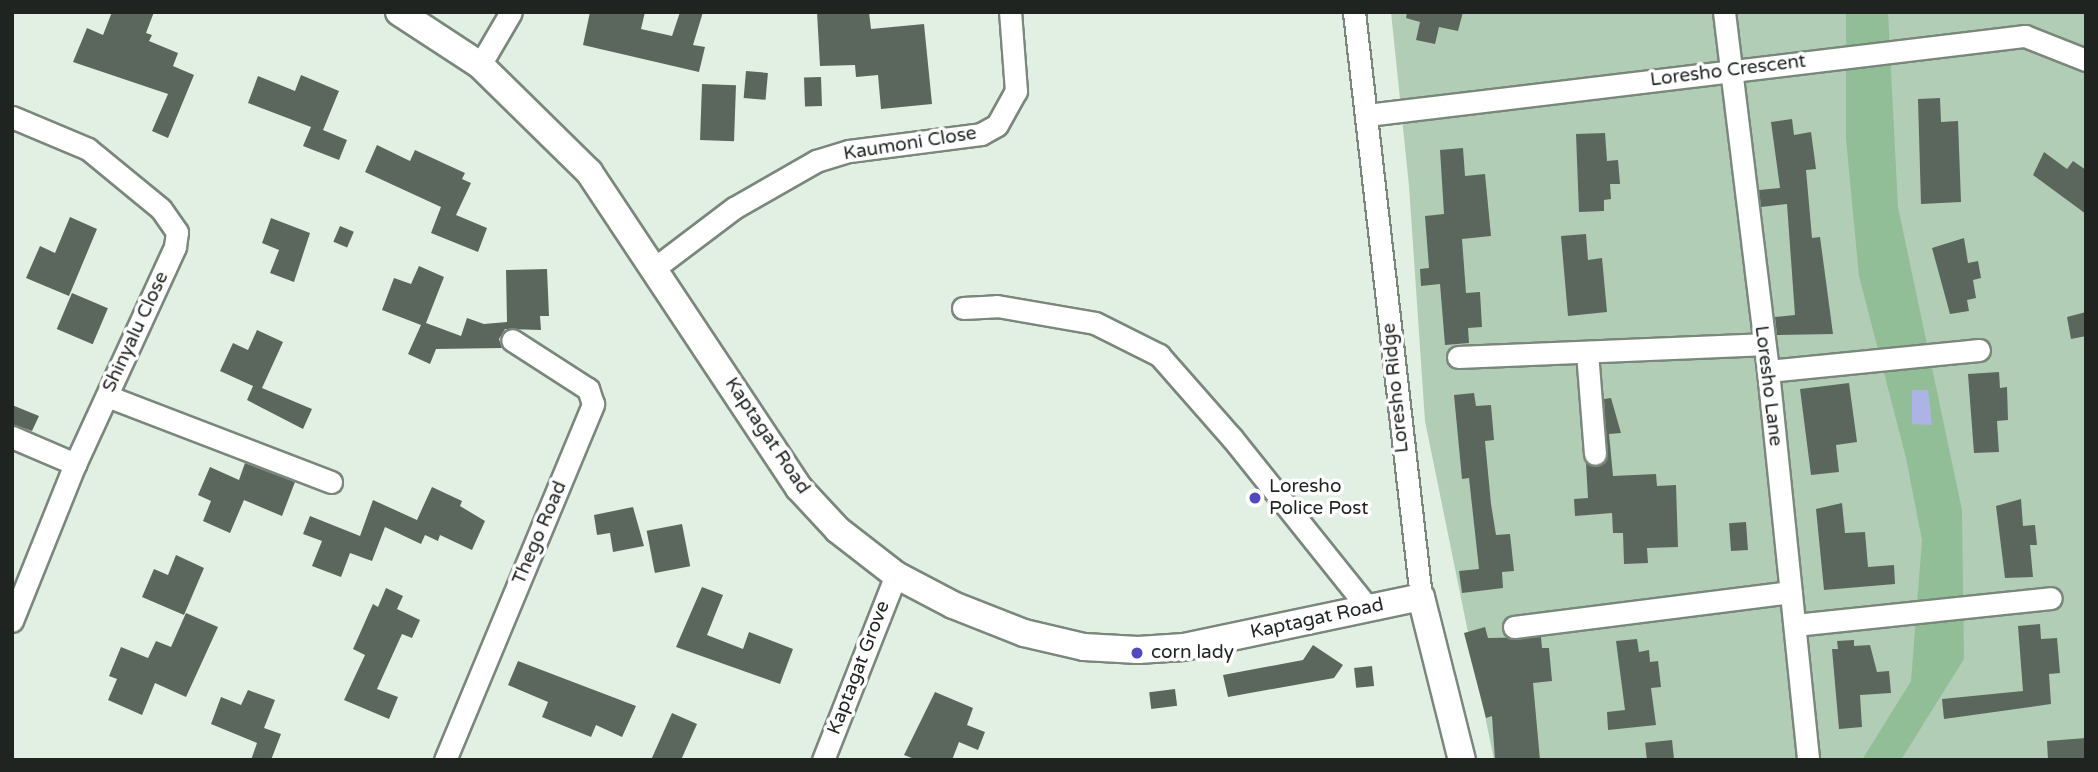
<!DOCTYPE html>
<html>
<head>
<meta charset="utf-8">
<style>
  body { margin:0 }
  #map { position:relative; width:2098px; height:772px; overflow:hidden; background:#e2f0e3; font-family:"Varela Round",sans-serif }
  div>[style] { position:absolute }
  [style*='--x'] { left:calc(var(--x)*1px); top:calc(var(--y)*1px); width:calc(var(--w)*1px); rotate:calc(var(--a)*1deg) }
  .green>* { inset:0; background:#b2cdb5 }
  .forest>* { inset:0; background:#92be97 }
  .water>* { inset:0; background:#aeb3e6 }
  .building>* { inset:0; background:#5b675c; transform-origin:0 0 }
  .roads { filter:drop-shadow(2px 0 #7a877b) drop-shadow(-2px 0 #7a877b) drop-shadow(0 2px #7a877b) drop-shadow(0 -2px #7a877b) }
  .minor>* { height:21px; margin:-10.5px; padding:0 10.5px; transform-origin:10.5px; border-radius:10.5px; background:#fff }
  .major>* { height:26px; margin:-13px; padding:0 13px; transform-origin:13px; border-radius:13px; background:#fff }
  .dots>* { width:19px; height:19px; translate:-50% -50%; box-sizing:border-box; border:4px solid #fff; border-radius:50% }
  span { translate:-50% -50%; white-space:nowrap; text-align:center; line-height:1.15; -webkit-text-stroke:7px #fff; paint-order:stroke }
  .street-label { font-size:19px; color:#1f2420 }
  .poi-label { font-size:19px; color:#1f2420 }
  .left { translate:0 -50%; text-align:left }
  .frame { position:absolute; inset:0; border:14px solid #1f2420; pointer-events:none }
</style>
</head>
<body>
<div id="map">
  <div class="green">
    <div style="clip-path:polygon(1391px 12px,2086px 12px,2086px 760px,1494px 760px,1425px 421px,1409px 186px)"></div>
  </div>
  <div class="forest">
    <div style="clip-path:polygon(1846px 12px,1888px 12px,1898px 207px,1962px 510px,1964px 659px,1901px 760px,1862px 760px,1911px 681px,1922px 540px,1906px 458px,1859px 276px,1846px 139px)"></div>
  </div>
  <div class="water">
    <div style="clip-path:polygon(1912px 390px,1928px 390px,1932px 425px,1912px 424px)"></div>
  </div>
  <div class="building">
    <div style="clip-path:polygon(112px 12px,154px 12px,146px 33px,152px 35px,149px 41px,178px 53px,173px 66px,194px 75px,168px 138px,152px 131px,168px 94px,73px 62px,87px 28px,103px 35px)"></div>
    <div style="clip-path:polygon(590px 12px,645px 12px,641px 29px,672px 36px,680px 12px,703px 12px,693px 45px,705px 47px,699px 72px,583px 45px)"></div>
    <div style="clip-path:polygon(817px 12px,869px 12px,871px 29px,924px 24px,932px 104px,881px 109px,878px 75px,856px 77px,855px 65px,820px 66px)"></div>
    <div style="clip-path:polygon(1407px 12px,1463px 12px,1458px 31px,1439px 27px,1435px 44px,1416px 40px,1420px 22px,1406px 18px)"></div>
    <div style="left:746px;top:71px;width:22px;height:27px;rotate:5deg"></div>
    <div style="clip-path:polygon(301px 75px,339px 91px,323px 130px,347px 140px,339px 160px,303px 146px,311px 127px,248px 103px,258px 76px,295px 91px)"></div>
    <div style="left:821px;top:77px;width:29px;height:17px;rotate:88deg"></div>
    <div style="left:702px;top:84px;width:34px;height:56px;rotate:2deg"></div>
    <div style="clip-path:polygon(1940px 98px,1941px 122px,1958px 121px,1961px 202px,1921px 204px,1918px 99px)"></div>
    <div style="clip-path:polygon(1792px 119px,1794px 135px,1811px 132px,1816px 169px,1806px 170px,1812px 238px,1820px 237px,1833px 334px,1777px 335px,1775px 317px,1795px 315px,1787px 204px,1761px 207px,1759px 190px,1780px 188px,1771px 122px)"></div>
    <div style="clip-path:polygon(1605px 133px,1607px 161px,1618px 160px,1620px 184px,1610px 184px,1611px 199px,1604px 200px,1604px 211px,1579px 212px,1576px 134px)"></div>
    <div style="clip-path:polygon(377px 145px,410px 161px,415px 150px,465px 173px,462px 179px,471px 183px,456px 215px,487px 228px,478px 252px,431px 233px,441px 207px,365px 172px)"></div>
    <div style="clip-path:polygon(1463px 148px,1465px 176px,1485px 174px,1491px 236px,1462px 239px,1466px 293px,1480px 292px,1482px 327px,1468px 328px,1469px 343px,1445px 345px,1440px 284px,1421px 286px,1420px 269px,1429px 268px,1425px 216px,1444px 214px,1440px 150px)"></div>
    <div style="clip-path:polygon(2044px 152px,2067px 169px,2073px 161px,2086px 170px,2086px 214px,2033px 175px)"></div>
    <div style="clip-path:polygon(70px 217px,97px 229px,69px 296px,26px 278px,40px 246px,55px 253px)"></div>
    <div style="clip-path:polygon(271px 218px,310px 233px,294px 282px,270px 273px,279px 250px,262px 243px)"></div>
    <div style="left:340px;top:226px;width:15px;height:17px;rotate:23deg"></div>
    <div style="clip-path:polygon(1586px 234px,1588px 260px,1602px 258px,1607px 312px,1568px 316px,1561px 236px)"></div>
    <div style="clip-path:polygon(1964px 238px,1968px 263px,1978px 261px,1981px 278px,1973px 280px,1976px 298px,1967px 300px,1969px 311px,1950px 314px,1932px 248px)"></div>
    <div style="clip-path:polygon(419px 266px,444px 277px,426px 323px,461px 336px,467px 318px,484px 324px,507px 322px,506px 270px,547px 269px,549px 316px,540px 316px,541px 330px,505px 329px,499px 339px,502px 348px,436px 349px,430px 364px,408px 354px,421px 325px,382px 310px,394px 278px,411px 284px)"></div>
    <div style="left:72px;top:293px;width:39px;height:39px;rotate:23deg"></div>
    <div style="clip-path:polygon(2086px 312px,2086px 336px,2071px 339px,2067px 317px)"></div>
    <div style="clip-path:polygon(257px 330px,283px 342px,262px 388px,312px 409px,303px 429px,247px 400px,253px 386px,220px 371px,233px 343px,248px 350px)"></div>
    <div style="clip-path:polygon(1999px 372px,2000px 388px,2007px 387px,2008px 420px,1997px 421px,1999px 452px,1974px 453px,1968px 374px)"></div>
    <div style="clip-path:polygon(1849px 383px,1857px 442px,1836px 445px,1839px 472px,1811px 475px,1800px 389px)"></div>
    <div style="clip-path:polygon(1474px 393px,1476px 406px,1491px 405px,1494px 440px,1485px 441px,1491px 504px,1496px 535px,1510px 534px,1514px 571px,1502px 572px,1503px 588px,1462px 593px,1459px 571px,1479px 569px,1469px 478px,1462px 479px,1454px 395px)"></div>
    <div style="clip-path:polygon(1611px 398px,1621px 433px,1609px 434px,1613px 476px,1656px 474px,1657px 486px,1676px 485px,1678px 547px,1647px 548px,1648px 563px,1624px 564px,1623px 533px,1613px 533px,1612px 513px,1575px 516px,1574px 499px,1588px 498px,1586px 463px,1597px 467px,1607px 459px,1604px 399px)"></div>
    <div style="clip-path:polygon(12px 405px,39px 416px,32px 431px,12px 424px)"></div>
    <div style="clip-path:polygon(245px 463px,295px 482px,282px 516px,244px 500px,230px 533px,203px 521px,211px 501px,198px 495px,210px 467px,239px 480px)"></div>
    <div style="clip-path:polygon(432px 487px,462px 501px,460px 506px,485px 521px,472px 550px,440px 535px,438px 541px,425px 535px,421px 544px,385px 527px,372px 561px,350px 553px,341px 577px,312px 566px,322px 541px,303px 534px,310px 516px,360px 536px,373px 500px,417px 520px)"></div>
    <div style="clip-path:polygon(2021px 499px,2023px 526px,2035px 525px,2037px 545px,2030px 545px,2033px 577px,2005px 578px,1996px 506px)"></div>
    <div style="clip-path:polygon(1842px 503px,1845px 533px,1865px 532px,1868px 567px,1894px 565px,1895px 584px,1824px 590px,1816px 509px)"></div>
    <div style="clip-path:polygon(633px 507px,644px 546px,613px 552px,610px 533px,597px 535px,594px 515px)"></div>
    <div style="left:1746px;top:522px;width:28px;height:17px;rotate:86deg"></div>
    <div style="left:682px;top:524px;width:43px;height:36px;rotate:79deg"></div>
    <div style="clip-path:polygon(176px 555px,204px 568px,184px 615px,142px 597px,154px 569px,168px 575px)"></div>
    <div style="clip-path:polygon(702px 587px,723px 595px,707px 635px,743px 649px,749px 632px,793px 649px,780px 684px,676px 647px)"></div>
    <div style="clip-path:polygon(386px 588px,403px 596px,397px 609px,420px 620px,412px 638px,402px 634px,377px 689px,398px 697px,389px 719px,344px 700px,365px 655px,353px 649px,373px 604px,378px 607px)"></div>
    <div style="clip-path:polygon(186px 613px,218px 627px,186px 697px,155px 683px,142px 715px,108px 700px,117px 679px,109px 676px,121px 647px,148px 658px,156px 641px,171px 647px)"></div>
    <div style="clip-path:polygon(2040px 624px,2041px 639px,2057px 638px,2060px 673px,2049px 674px,2051px 704px,1944px 719px,1942px 699px,2023px 691px,2018px 626px)"></div>
    <div style="clip-path:polygon(1485px 627px,1488px 638px,1541px 637px,1542px 648px,1549px 648px,1552px 681px,1533px 683px,1540px 760px,1495px 760px,1492px 716px,1486px 718px,1464px 633px)"></div>
    <div style="clip-path:polygon(1637px 639px,1639px 652px,1649px 650px,1650px 662px,1658px 661px,1661px 687px,1651px 688px,1656px 725px,1608px 730px,1607px 712px,1625px 710px,1616px 641px)"></div>
    <div style="clip-path:polygon(1854px 640px,1854px 646px,1870px 645px,1877px 672px,1889px 671px,1891px 693px,1860px 695px,1862px 727px,1839px 729px,1832px 649px,1838px 649px,1837px 641px)"></div>
    <div style="clip-path:polygon(1313px 645px,1343px 665px,1334px 678px,1228px 697px,1223px 675px,1303px 660px)"></div>
    <div style="clip-path:polygon(518px 661px,636px 706px,622px 737px,596px 725px,591px 737px,542px 717px,548px 702px,508px 685px)"></div>
    <div style="left:1372px;top:666px;width:20px;height:18px;rotate:84deg"></div>
    <div style="left:1175px;top:689px;width:17px;height:26px;rotate:83deg"></div>
    <div style="clip-path:polygon(248px 690px,275px 700px,264px 728px,281px 734px,271px 760px,251px 760px,257px 743px,211px 724px,221px 697px,241px 705px)"></div>
    <div style="clip-path:polygon(935px 692px,973px 708px,967px 725px,985px 732px,978px 750px,959px 742px,952px 760px,917px 760px,904px 755px)"></div>
    <div style="clip-path:polygon(672px 713px,697px 724px,681px 760px,651px 760px)"></div>
    <div style="clip-path:polygon(2086px 738px,2086px 760px,2048px 760px,2047px 741px)"></div>
    <div style="left:1672px;top:740px;width:20px;height:27px;rotate:84deg"></div>
  </div>
  <div class="roads">
    <div class="minor">
      <div style="--x:1354;--y:12;--w:589;--a:83.47"></div>
      <div style="--x:1724;--y:12;--w:362;--a:83"></div>
      <div style="--x:1768;--y:371;--w:391;--a:84.1"></div>
      <div style="--x:480;--y:65;--w:61;--a:-59.7"></div>
      <div style="--x:1367;--y:115;--w:663;--a:-6.85"></div>
      <div style="--x:2025;--y:36;--w:66;--a:21.5"></div>
      <div style="--x:12;--y:117;--w:82;--a:22.8"></div>
      <div style="--x:88;--y:149;--w:94;--a:39.4"></div>
      <div style="--x:161;--y:209;--w:28;--a:55"></div>
      <div style="--x:177;--y:232;--w:15;--a:98"></div>
      <div style="--x:175;--y:247;--w:239;--a:114.7"></div>
      <div style="--x:75;--y:464;--w:169;--a:111.9"></div>
      <div style="--x:652;--y:270;--w:103;--a:-37.1"></div>
      <div style="--x:734;--y:208;--w:95;--a:-29.8"></div>
      <div style="--x:816;--y:161;--w:34;--a:-17"></div>
      <div style="--x:849;--y:151;--w:133;--a:-7.3"></div>
      <div style="--x:981;--y:134;--w:18;--a:-29"></div>
      <div style="--x:997;--y:125;--w:39;--a:-61"></div>
      <div style="--x:1016;--y:91;--w:79;--a:-94.3"></div>
      <div style="--x:963;--y:308;--w:34;--a:-3"></div>
      <div style="--x:997;--y:306;--w:99;--a:9.8"></div>
      <div style="--x:1095;--y:323;--w:72;--a:26.6"></div>
      <div style="--x:1159;--y:355;--w:111;--a:48.7"></div>
      <div style="--x:1232;--y:438;--w:218;--a:51.3"></div>
      <div style="--x:1587;--y:352;--w:102;--a:85.5"></div>
      <div style="--x:1458;--y:357;--w:304;--a:-2.4"></div>
      <div style="--x:1768;--y:371;--w:212;--a:-5.7"></div>
      <div style="--x:107;--y:396;--w:240;--a:21"></div>
      <div style="--x:12;--y:437;--w:69;--a:23.2"></div>
      <div style="--x:1795;--y:625;--w:257;--a:-6"></div>
      <div style="--x:1514;--y:627;--w:279;--a:-7.2"></div>
      <div style="--x:445;--y:760;--w:386;--a:-67.4"></div>
      <div style="--x:593;--y:404;--w:16;--a:-108"></div>
      <div style="--x:588;--y:389;--w:90;--a:-147.2"></div>
      <div style="--x:823;--y:760;--w:199;--a:-68.5"></div>
    </div>
    <div class="major">
      <div style="--x:399;--y:12;--w:97;--a:33.2"></div>
      <div style="--x:480;--y:65;--w:153;--a:44.5"></div>
      <div style="--x:589;--y:172;--w:379;--a:56.4"></div>
      <div style="--x:799;--y:488;--w:57;--a:47.1"></div>
      <div style="--x:838;--y:530;--w:73;--a:37.8"></div>
      <div style="--x:896;--y:575;--w:64;--a:27.8"></div>
      <div style="--x:953;--y:605;--w:76;--a:21.5"></div>
      <div style="--x:1024;--y:633;--w:62;--a:13.1"></div>
      <div style="--x:1084;--y:647;--w:54;--a:3.2"></div>
      <div style="--x:1138;--y:650;--w:46;--a:-3.7"></div>
      <div style="--x:1184;--y:647;--w:242;--a:-11.9"></div>
      <div style="--x:1421;--y:597;--w:168;--a:75.9"></div>
    </div>
  </div>
  <div class="dots">
    <div style="left:1255px;top:498px;background:#5049c0"></div>
    <div style="left:1137px;top:653px;background:#5049c0"></div>
  </div>
  <div class="street-label">
    <span style="left:1728px;top:71px;rotate:-7deg">Loresho Crescent</span>
    <span style="left:910px;top:144px;rotate:-9deg">Kaumoni Close</span>
    <span style="left:136px;top:332px;rotate:-65deg">Shinyalu Close</span>
    <span style="left:1768px;top:386px;rotate:83deg">Loresho Lane</span>
    <span style="left:1396px;top:388px;rotate:-96deg">Loresho Ridge</span>
    <span style="left:767px;top:436px;rotate:56deg">Kaptagat Road</span>
    <span style="left:540px;top:533px;rotate:-67deg">Thego Road</span>
    <span style="left:1317px;top:619px;rotate:-12deg">Kaptagat Road</span>
    <span style="left:859px;top:668px;rotate:-69deg">Kaptagat Grove</span>
  </div>
  <div class="poi-label">
    <span class="left" style="left:1269px;top:498px">Loresho<br>Police Post</span>
    <span class="left" style="left:1151px;top:653px">corn lady</span>
  </div>
  <div class="frame"></div>
</div>
</body>
</html>
